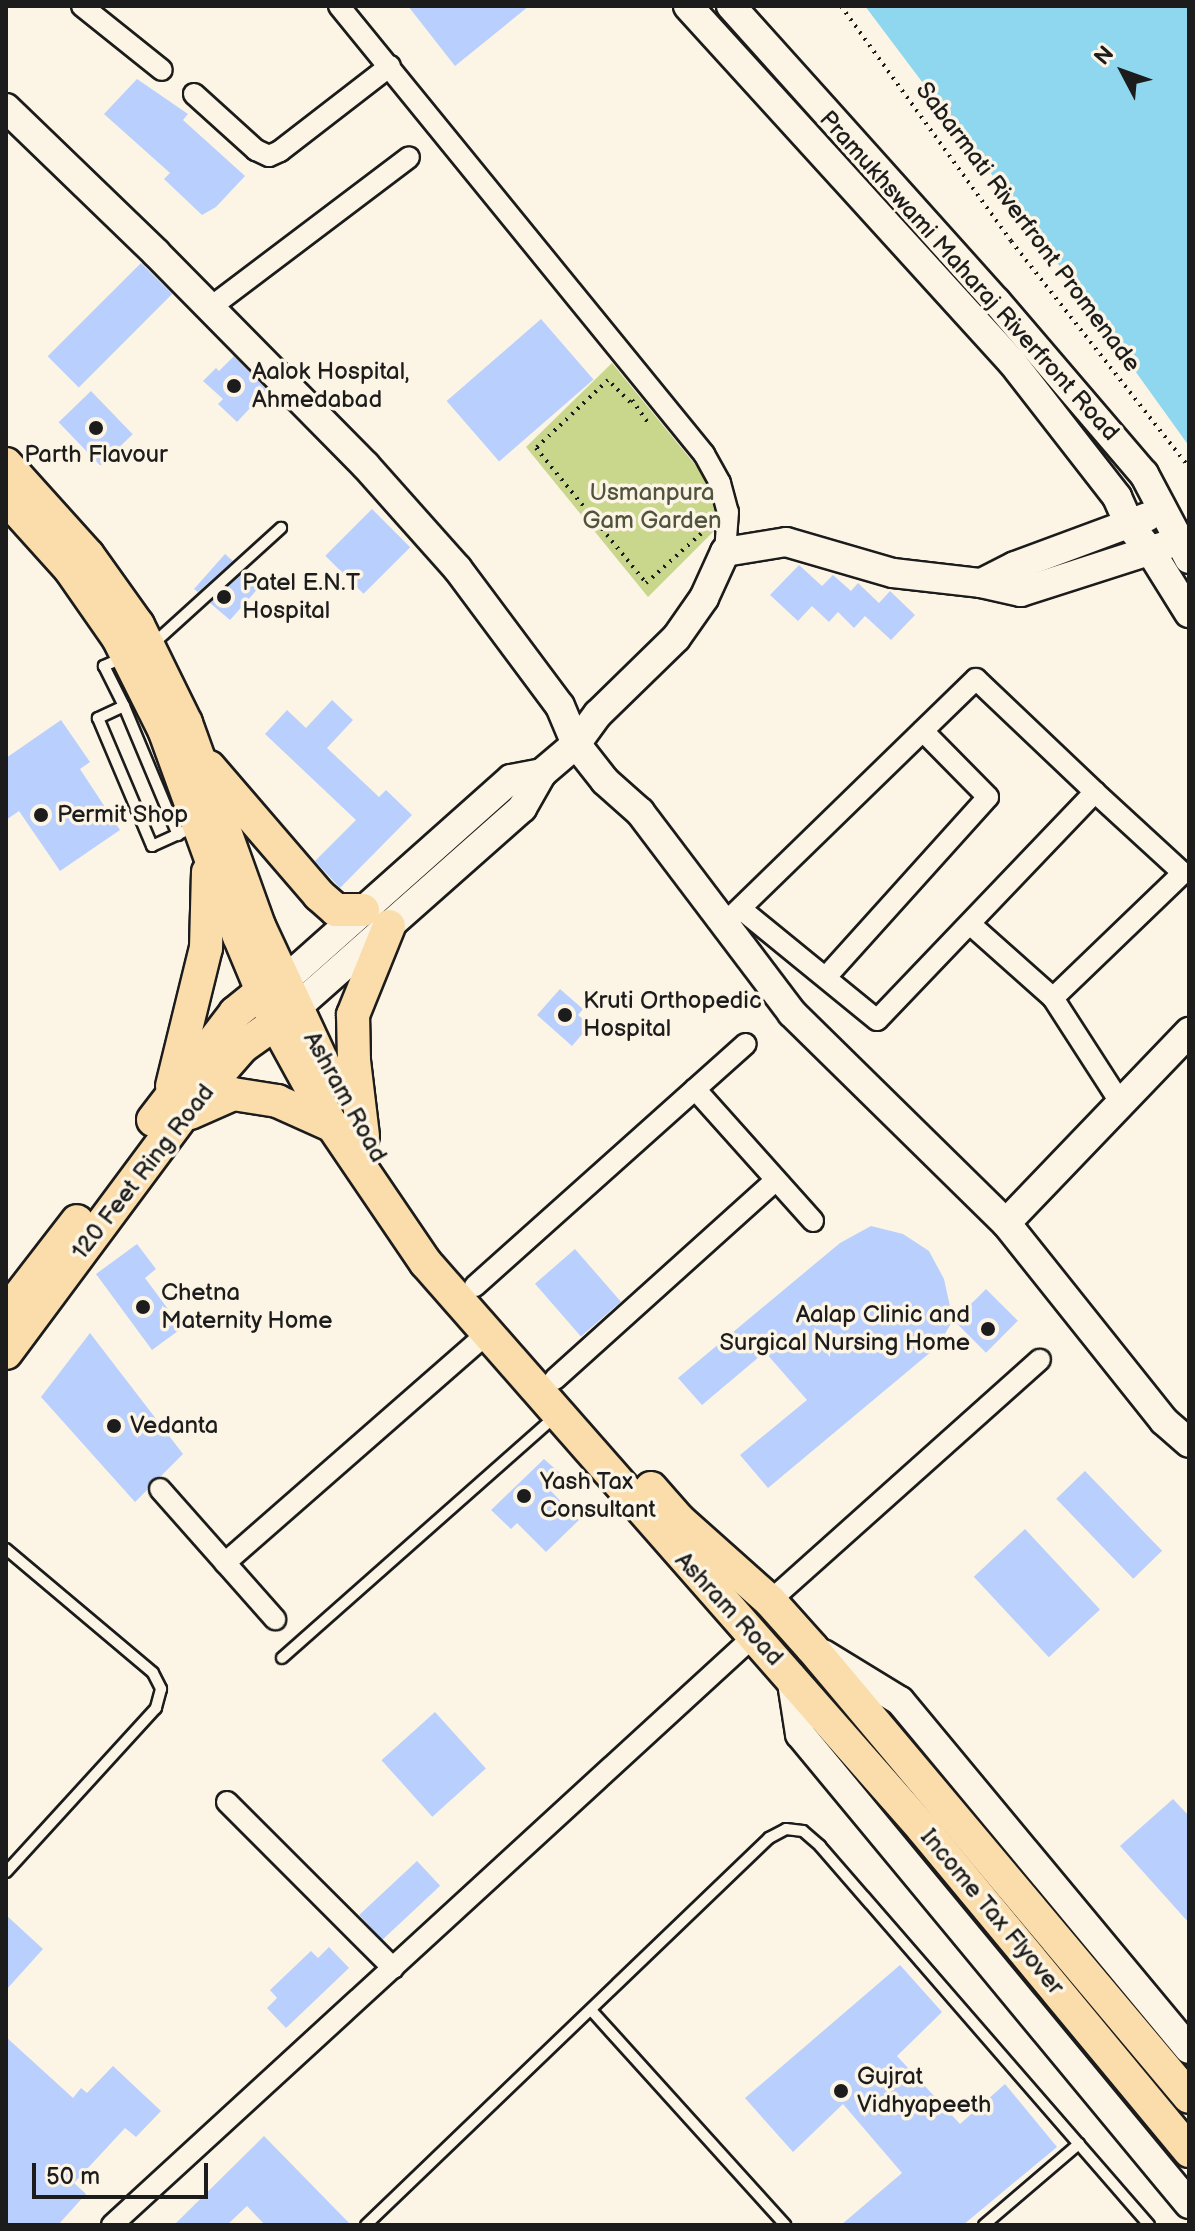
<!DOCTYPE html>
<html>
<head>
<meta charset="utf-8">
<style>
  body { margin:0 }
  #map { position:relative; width:1195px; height:2231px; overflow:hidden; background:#fcf5e5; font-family:"Balsamiq Sans",sans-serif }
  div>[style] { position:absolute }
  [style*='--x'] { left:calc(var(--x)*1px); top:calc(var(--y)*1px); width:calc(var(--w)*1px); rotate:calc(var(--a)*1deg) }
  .green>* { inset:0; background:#c8d78b }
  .water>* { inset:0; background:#8ed7ef }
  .building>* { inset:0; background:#b9cffe; transform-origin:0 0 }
  .path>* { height:4px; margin-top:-2px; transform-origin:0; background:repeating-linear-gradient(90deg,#1c1c1c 0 2px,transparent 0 8px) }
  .roads { filter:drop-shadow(2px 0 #1c1c1c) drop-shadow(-2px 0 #1c1c1c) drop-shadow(0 2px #1c1c1c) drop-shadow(0 -2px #1c1c1c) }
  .lane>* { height:10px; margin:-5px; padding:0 5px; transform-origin:5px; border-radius:5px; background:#fcf5e5 }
  .street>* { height:20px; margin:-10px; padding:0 10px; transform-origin:10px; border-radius:10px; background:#fcf5e5 }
  .secondary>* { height:28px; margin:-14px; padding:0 14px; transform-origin:14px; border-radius:14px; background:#fcf5e5 }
  .primary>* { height:32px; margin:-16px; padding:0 16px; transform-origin:16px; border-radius:16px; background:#faddab }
  .dots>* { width:22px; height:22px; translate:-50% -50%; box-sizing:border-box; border:4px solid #fcf5e5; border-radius:50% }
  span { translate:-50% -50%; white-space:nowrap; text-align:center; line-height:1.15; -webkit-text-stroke:7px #fcf5e5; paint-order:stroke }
  .street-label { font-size:24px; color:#1c1c1c }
  .poi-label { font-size:24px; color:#1c1c1c }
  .left { translate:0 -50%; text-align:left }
  .right { translate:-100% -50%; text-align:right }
  .park-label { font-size:24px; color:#50543d }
  .frame { position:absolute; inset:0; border:8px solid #1c1c1c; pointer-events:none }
  .north { position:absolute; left:1083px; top:32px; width:80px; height:80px; -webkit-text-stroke:6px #fcf5e5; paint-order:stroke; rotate:311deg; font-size:22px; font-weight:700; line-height:32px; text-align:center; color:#1c1c1c }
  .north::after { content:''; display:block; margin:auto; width:28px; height:36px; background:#1c1c1c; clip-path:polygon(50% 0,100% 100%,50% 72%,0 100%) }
  .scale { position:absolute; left:32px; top:2163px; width:176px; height:36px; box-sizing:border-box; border:4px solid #1c1c1c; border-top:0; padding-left:10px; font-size:24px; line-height:28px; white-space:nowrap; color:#1c1c1c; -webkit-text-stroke:6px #fcf5e5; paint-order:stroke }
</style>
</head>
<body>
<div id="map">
  <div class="green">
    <div style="clip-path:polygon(612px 363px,715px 489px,720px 525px,648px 597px,526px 447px)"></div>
  </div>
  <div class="water">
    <div style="clip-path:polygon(865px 6px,1189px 6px,1189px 446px,1041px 240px)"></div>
  </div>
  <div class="building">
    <div style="clip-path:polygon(408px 6px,529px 6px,455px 66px)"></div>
    <div style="clip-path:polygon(137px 79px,188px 114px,183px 120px,245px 176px,216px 207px,202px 215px,164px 179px,170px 173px,104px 114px)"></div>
    <div style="left:141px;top:263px;width:44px;height:132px;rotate:45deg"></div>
    <div style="left:541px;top:319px;width:80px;height:125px;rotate:49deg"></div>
    <div style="clip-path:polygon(234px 356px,267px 390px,237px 422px,218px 404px,223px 399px,203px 381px,216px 368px,219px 371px)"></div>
    <div style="left:91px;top:391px;width:60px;height:45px;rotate:46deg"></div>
    <div style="left:372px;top:509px;width:54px;height:66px;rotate:45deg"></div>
    <div style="clip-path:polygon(225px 554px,233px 561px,198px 592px,194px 589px)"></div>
    <div style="clip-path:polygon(799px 565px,822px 586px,833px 575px,851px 591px,858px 583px,879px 603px,890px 591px,915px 615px,891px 640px,865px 616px,854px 628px,838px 612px,829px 622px,812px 606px,798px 621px,770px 595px)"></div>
    <div style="clip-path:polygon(245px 571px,261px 585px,230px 620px,210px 603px)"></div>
    <div style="clip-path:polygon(332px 700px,353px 720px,327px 748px,379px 797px,386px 790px,412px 815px,340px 888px,315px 861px,356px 820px,265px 734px,287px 710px,306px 728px)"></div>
    <div style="clip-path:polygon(61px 720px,90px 762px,80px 769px,120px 830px,60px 871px,19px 811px,6px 820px,6px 758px)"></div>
    <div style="clip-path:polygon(560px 989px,583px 1009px,578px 1015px,590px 1025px,572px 1046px,537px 1015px)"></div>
    <div style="clip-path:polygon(871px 1226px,903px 1234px,929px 1251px,944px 1279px,953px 1320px,938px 1346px,768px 1488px,740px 1455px,807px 1400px,765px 1352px,702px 1405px,678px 1378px,840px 1243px)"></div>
    <div style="clip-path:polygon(137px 1244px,156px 1269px,145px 1278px,182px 1328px,152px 1350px,96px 1274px)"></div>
    <div style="left:575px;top:1249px;width:70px;height:53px;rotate:49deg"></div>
    <div style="left:986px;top:1289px;width:45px;height:45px;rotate:45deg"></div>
    <div style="clip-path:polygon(90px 1333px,183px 1454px,161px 1476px,151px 1480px,147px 1490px,135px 1502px,41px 1397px)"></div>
    <div style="clip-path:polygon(544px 1459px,562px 1475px,549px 1489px,579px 1520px,546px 1552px,517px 1523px,511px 1529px,491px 1510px)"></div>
    <div style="left:1085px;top:1471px;width:111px;height:40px;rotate:46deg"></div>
    <div style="left:1025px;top:1529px;width:110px;height:70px;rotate:47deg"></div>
    <div style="left:435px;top:1712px;width:76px;height:72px;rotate:48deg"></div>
    <div style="clip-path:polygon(1173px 1799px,1189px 1816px,1189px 1923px,1120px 1846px)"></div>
    <div style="left:417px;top:1861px;width:34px;height:79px;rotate:47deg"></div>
    <div style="clip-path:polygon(6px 1915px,43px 1949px,6px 1990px)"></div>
    <div style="clip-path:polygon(329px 1947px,349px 1968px,286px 2028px,267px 2008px,277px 1998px,270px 1990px,311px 1951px,318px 1958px)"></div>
    <div style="clip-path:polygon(900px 1965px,942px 2012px,897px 2056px,960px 2124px,1005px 2084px,1057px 2147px,963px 2225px,841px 2225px,902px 2173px,843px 2104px,793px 2152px,745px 2098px)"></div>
    <div style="clip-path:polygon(6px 2037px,73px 2098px,81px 2088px,87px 2093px,113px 2066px,161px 2111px,136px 2137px,125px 2128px,74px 2183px,86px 2194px,58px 2225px,6px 2225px)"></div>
    <div style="clip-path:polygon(264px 2136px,351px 2225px,265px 2225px,247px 2206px,227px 2225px,174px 2225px)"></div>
  </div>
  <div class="path">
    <div style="--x:841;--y:6;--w:290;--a:54.1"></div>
    <div style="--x:1011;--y:241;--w:288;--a:51.8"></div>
    <div style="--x:632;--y:400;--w:29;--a:55"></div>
    <div style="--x:630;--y:402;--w:31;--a:-135"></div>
    <div style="--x:608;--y:380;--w:99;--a:136.6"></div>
    <div style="--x:536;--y:448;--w:174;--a:50.8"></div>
    <div style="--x:646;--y:583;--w:78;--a:-41.9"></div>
  </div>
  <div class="roads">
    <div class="lane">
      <div style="--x:153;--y:644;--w:173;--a:-42.2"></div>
      <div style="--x:122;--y:658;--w:20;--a:156"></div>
      <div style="--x:104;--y:666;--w:45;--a:63.4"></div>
      <div style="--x:124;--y:706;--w:29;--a:155"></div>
      <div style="--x:98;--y:718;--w:139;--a:67.1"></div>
      <div style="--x:152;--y:846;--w:48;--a:-24.4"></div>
      <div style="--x:124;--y:706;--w:140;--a:67.3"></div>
      <div style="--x:6;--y:1549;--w:192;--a:40.1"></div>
      <div style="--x:153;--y:1673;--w:18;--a:63"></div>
      <div style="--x:161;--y:1689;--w:20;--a:105"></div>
      <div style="--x:156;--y:1708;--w:222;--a:132.4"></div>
      <div style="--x:282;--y:1658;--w:366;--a:-41.5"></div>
      <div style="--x:591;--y:2010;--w:290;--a:47.9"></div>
      <div style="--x:366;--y:2225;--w:559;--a:-43.84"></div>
      <div style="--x:769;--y:1838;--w:19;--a:-28"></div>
      <div style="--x:786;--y:1829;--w:17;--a:7"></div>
      <div style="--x:803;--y:1831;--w:23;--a:41"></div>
      <div style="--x:820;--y:1846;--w:502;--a:49.04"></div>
      <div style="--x:984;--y:2225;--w:125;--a:-40.5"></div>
    </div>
    <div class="street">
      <div style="--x:82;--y:6;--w:102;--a:38.7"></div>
      <div style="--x:339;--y:6;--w:578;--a:50.83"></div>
      <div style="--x:704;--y:454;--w:33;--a:61"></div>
      <div style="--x:720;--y:483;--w:30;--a:75"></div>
      <div style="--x:728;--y:512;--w:40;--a:94.3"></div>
      <div style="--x:194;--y:94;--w:84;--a:42.1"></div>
      <div style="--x:256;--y:150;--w:14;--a:25"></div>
      <div style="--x:269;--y:156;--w:12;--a:-24"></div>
      <div style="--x:280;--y:151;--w:139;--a:-37.7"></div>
      <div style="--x:211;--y:307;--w:248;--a:-37.1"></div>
      <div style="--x:725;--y:923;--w:350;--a:-44.2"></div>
      <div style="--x:976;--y:679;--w:164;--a:43.5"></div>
      <div style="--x:1095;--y:792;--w:315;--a:133.7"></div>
      <div style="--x:877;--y:1020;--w:176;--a:-140.8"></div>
      <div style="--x:970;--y:924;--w:111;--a:41.7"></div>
      <div style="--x:1053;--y:998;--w:180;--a:-43.9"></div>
      <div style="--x:1183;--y:873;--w:120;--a:-137.4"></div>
      <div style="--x:826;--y:977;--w:242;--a:-48"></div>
      <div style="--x:988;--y:797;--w:93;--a:-134.6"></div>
      <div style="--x:1053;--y:998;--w:124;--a:57.2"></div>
      <div style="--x:695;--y:1089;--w:177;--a:48.2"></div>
      <div style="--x:475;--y:1286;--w:363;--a:-41.8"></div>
      <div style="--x:555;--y:1379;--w:297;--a:-42"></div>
      <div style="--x:160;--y:1489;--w:174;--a:48.5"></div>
      <div style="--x:225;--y:1563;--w:349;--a:-41.2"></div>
      <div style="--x:770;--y:1601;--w:362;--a:-41.8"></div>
      <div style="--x:227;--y:1802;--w:235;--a:45"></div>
      <div style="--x:112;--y:2225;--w:868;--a:-42.53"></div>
    </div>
    <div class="secondary">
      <div style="--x:688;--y:6;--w:481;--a:47.7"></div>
      <div style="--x:1012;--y:362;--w:171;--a:52.1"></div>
      <div style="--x:1117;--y:497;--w:32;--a:66"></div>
      <div style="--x:1130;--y:526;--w:33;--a:51"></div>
      <div style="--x:1151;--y:552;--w:72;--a:58.1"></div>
      <div style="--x:731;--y:6;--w:397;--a:48.1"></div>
      <div style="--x:996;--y:301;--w:228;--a:49.5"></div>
      <div style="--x:1144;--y:474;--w:96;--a:62.1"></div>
      <div style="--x:6;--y:108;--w:209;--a:44"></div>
      <div style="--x:156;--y:253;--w:299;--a:45.4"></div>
      <div style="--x:366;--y:466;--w:137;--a:48.3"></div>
      <div style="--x:457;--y:568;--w:172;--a:53.3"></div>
      <div style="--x:560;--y:706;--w:41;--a:67.2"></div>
      <div style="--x:1147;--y:517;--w:141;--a:159.6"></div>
      <div style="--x:1015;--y:566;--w:38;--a:153"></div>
      <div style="--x:981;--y:583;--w:41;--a:12.7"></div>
      <div style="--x:1021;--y:592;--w:150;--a:-17.8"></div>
      <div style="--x:576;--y:744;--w:37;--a:-54"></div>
      <div style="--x:598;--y:714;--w:109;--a:-44.3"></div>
      <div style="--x:676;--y:638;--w:49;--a:-55"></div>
      <div style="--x:704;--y:598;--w:51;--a:-65.5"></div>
      <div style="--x:725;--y:552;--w:62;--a:-9.3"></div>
      <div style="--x:786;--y:542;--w:111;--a:16.2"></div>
      <div style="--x:893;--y:573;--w:89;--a:6.5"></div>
      <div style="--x:283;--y:982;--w:305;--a:-41.7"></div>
      <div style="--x:511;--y:779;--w:32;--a:-11"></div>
      <div style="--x:296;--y:1008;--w:302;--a:-41.5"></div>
      <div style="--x:522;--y:808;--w:40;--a:-60.3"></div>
      <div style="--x:542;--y:773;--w:45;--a:-40.5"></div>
      <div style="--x:576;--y:744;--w:47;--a:51.9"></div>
      <div style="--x:605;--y:781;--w:47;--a:41.5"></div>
      <div style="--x:640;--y:812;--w:252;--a:52.9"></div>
      <div style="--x:792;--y:1013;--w:300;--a:44.5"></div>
      <div style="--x:1006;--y:1223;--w:253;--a:51.4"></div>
      <div style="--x:1164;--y:1421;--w:33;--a:41"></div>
      <div style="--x:1006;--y:1223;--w:265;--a:-46.2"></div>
      <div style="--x:823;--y:1654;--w:90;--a:31.4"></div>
      <div style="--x:900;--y:1701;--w:452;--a:50.3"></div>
      <div style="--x:791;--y:1676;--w:59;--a:81.2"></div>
      <div style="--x:800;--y:1734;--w:610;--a:50.39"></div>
    </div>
    <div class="primary">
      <div style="--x:6;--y:464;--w:122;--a:48"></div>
      <div style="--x:88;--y:555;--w:86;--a:54.5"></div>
      <div style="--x:138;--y:625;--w:109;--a:63.9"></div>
      <div style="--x:186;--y:723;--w:218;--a:70.2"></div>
      <div style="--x:260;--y:928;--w:161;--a:65"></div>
      <div style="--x:6;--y:498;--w:96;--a:48"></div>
      <div style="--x:70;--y:569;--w:84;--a:55.2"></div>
      <div style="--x:118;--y:638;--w:105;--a:63.4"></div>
      <div style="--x:165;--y:732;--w:217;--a:70.1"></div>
      <div style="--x:239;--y:936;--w:93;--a:67.3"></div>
      <div style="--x:275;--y:1022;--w:111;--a:61.3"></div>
      <div style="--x:328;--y:1119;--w:174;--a:55.8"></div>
      <div style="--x:426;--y:1263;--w:753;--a:48.71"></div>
      <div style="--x:923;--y:1829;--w:418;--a:50.4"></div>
      <div style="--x:209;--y:767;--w:169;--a:49.3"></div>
      <div style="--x:319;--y:895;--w:23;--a:41"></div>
      <div style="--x:336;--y:910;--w:27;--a:0"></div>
      <div style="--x:172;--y:1086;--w:142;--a:-76.2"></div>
      <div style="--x:206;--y:948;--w:76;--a:-88.5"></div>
      <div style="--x:190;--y:1113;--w:47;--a:-23.8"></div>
      <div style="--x:233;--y:1094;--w:45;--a:9"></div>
      <div style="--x:277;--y:1101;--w:61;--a:24.1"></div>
      <div style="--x:153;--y:1120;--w:135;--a:-52.5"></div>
      <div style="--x:235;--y:1013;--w:33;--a:-39"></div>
      <div style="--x:261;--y:992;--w:21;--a:-25"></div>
      <div style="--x:363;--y:1136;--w:76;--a:-96.8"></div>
      <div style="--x:354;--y:1061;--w:46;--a:-91.2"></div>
      <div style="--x:353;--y:1015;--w:96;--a:-68"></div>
      <div style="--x:6;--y:1313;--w:116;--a:-52.3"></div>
      <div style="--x:6;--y:1353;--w:294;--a:-53.4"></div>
      <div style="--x:181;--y:1117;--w:93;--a:-48.9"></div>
      <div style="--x:242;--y:1047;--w:64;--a:-35.4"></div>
      <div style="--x:651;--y:1488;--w:43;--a:48.8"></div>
      <div style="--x:679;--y:1520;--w:122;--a:41.7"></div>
      <div style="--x:770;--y:1601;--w:63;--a:48.2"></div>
      <div style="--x:812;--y:1648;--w:586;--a:49.98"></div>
    </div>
  </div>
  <div class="dots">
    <div style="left:234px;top:386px;background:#1c1c1c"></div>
    <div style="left:96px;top:428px;background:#1c1c1c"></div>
    <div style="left:224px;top:597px;background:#1c1c1c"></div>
    <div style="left:41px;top:815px;background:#1c1c1c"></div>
    <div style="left:565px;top:1015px;background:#1c1c1c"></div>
    <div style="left:143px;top:1307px;background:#1c1c1c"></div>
    <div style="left:988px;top:1329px;background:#1c1c1c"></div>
    <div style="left:114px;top:1426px;background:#1c1c1c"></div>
    <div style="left:524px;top:1496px;background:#1c1c1c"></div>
    <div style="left:841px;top:2091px;background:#1c1c1c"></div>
  </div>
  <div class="street-label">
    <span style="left:1028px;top:227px;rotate:53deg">Sabarmati Riverfront Promenade</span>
    <span style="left:969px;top:276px;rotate:48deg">Pramukhswami Maharaj Riverfront Road</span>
    <span style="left:345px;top:1097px;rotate:61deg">Ashram Road</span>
    <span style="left:143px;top:1172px;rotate:-52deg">120 Feet Ring Road</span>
    <span style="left:729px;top:1609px;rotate:47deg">Ashram Road</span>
    <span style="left:992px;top:1912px;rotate:50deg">Income Tax Flyover</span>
  </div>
  <div class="poi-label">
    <span class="left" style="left:252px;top:386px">Aalok Hospital,<br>Ahmedabad</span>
    <span style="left:96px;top:455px">Parth Flavour</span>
    <span class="left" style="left:242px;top:597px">Patel E.N.T<br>Hospital</span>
    <span class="left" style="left:57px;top:815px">Permit Shop</span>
    <span class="left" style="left:583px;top:1015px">Kruti Orthopedic<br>Hospital</span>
    <span class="left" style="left:161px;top:1307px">Chetna<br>Maternity Home</span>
    <span class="right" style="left:970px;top:1329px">Aalap Clinic and<br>Surgical Nursing Home</span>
    <span class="left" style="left:130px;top:1426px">Vedanta</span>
    <span class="left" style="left:540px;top:1496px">Yash Tax<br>Consultant</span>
    <span class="left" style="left:857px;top:2091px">Gujrat<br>Vidhyapeeth</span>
  </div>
  <div class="park-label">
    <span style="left:652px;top:507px">Usmanpura<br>Gam Garden</span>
  </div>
  <div class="frame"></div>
  <div class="north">N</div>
  <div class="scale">50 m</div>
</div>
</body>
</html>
